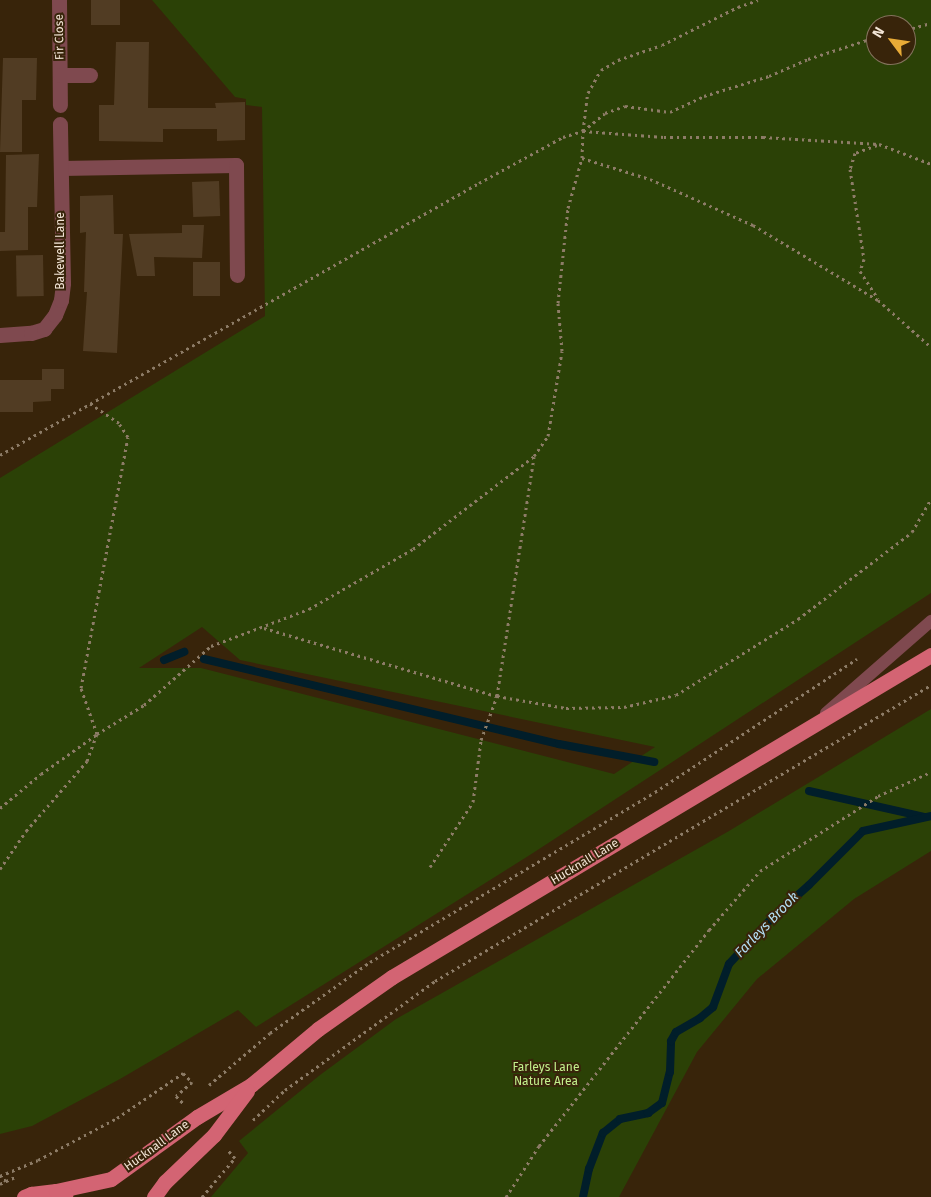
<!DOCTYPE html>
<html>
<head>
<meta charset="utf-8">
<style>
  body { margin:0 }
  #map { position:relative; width:931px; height:1197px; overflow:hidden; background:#38240a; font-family:"Fira Sans",sans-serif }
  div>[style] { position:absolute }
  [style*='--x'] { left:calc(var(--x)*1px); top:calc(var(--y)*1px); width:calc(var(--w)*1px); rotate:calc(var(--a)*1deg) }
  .green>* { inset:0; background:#2b4106 }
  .stream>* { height:8px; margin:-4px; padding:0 4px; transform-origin:4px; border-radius:4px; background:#011e2a }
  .building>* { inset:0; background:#513c23; transform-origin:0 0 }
  .path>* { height:3px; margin-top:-1.5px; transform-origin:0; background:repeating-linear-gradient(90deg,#8d7c67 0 2.5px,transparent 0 6.5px) }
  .lane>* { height:12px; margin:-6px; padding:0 6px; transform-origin:6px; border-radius:6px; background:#7f494f }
  .street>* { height:15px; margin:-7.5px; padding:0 7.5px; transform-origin:7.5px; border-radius:7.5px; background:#7f494f }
  .primary>* { height:15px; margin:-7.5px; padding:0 7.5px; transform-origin:7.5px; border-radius:7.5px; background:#d36473 }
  span { translate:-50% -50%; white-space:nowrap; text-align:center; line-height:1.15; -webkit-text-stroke:4px #38240a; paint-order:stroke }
  .street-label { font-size:12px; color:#f3e6d7 }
  .park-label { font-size:12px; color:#c2ef8c }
  .water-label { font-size:14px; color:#b3def4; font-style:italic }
  .north { position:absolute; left:866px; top:15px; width:50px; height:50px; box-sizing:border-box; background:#38240a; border:1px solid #83725c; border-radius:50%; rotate:301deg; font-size:14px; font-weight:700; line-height:20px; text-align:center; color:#f3e6d7 }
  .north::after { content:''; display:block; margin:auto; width:18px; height:22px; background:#e8ab37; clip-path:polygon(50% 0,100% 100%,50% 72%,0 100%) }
</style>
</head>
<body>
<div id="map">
  <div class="green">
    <div style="clip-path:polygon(evenodd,152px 0,931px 0,931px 593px,533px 853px,256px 1027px,238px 1010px,120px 1079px,32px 1126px,0 1134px,0 478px,265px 316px,262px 107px,246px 105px,246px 99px,235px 97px,152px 0,876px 25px,906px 25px,906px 55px,876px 55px,876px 25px,152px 0,202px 627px,240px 660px,655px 747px,614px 774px,201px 668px,139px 668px,202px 627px)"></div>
    <div style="clip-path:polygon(931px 709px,931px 851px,854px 899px,757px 979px,697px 1052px,619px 1197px,211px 1197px,248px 1153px,239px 1141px,320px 1075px,396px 1019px,729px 831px)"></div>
  </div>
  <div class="stream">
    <div style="--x:204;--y:659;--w:365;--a:13.5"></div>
    <div style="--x:559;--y:744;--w:97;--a:10.7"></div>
    <div style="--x:164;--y:660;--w:22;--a:-22"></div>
    <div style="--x:809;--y:791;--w:118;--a:12.7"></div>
    <div style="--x:583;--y:1197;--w:29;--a:-78"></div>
    <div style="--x:589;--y:1169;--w:39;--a:-69"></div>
    <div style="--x:603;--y:1133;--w:22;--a:-39"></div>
    <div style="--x:620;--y:1119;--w:29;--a:-12"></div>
    <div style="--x:648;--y:1113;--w:17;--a:-36"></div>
    <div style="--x:662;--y:1103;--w:32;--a:-76"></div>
    <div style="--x:670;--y:1072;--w:31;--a:-88"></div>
    <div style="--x:671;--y:1041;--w:10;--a:-61"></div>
    <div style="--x:676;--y:1032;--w:28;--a:-30"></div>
    <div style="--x:700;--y:1018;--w:17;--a:-40"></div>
    <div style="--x:713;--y:1007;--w:46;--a:-69.6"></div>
    <div style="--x:729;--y:964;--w:62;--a:-47"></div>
    <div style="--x:771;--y:919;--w:51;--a:-41.8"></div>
    <div style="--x:809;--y:885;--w:76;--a:-45"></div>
    <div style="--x:863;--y:831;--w:70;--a:-12.4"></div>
  </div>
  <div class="building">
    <div style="left:91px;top:0;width:29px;height:25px"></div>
    <div style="clip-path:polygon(116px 42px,149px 42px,148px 108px,216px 108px,215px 103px,245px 102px,245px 140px,217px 141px,217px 129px,163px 129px,163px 142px,99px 141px,99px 105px,114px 105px)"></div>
    <div style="clip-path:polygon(3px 58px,37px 58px,36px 100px,22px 100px,22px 152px,0 152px)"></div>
    <div style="clip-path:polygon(39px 154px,37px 207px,28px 207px,28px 250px,0 251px,0 232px,5px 232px,6px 155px)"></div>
    <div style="left:219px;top:181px;width:35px;height:27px;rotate:88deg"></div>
    <div style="clip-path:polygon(113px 195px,114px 234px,123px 234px,117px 353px,83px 351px,87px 292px,84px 292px,86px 232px,80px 233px,80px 196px)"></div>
    <div style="clip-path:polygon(182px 225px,204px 225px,202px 258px,154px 257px,155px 276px,137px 276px,129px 234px,182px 233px)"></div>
    <div style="left:43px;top:255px;width:41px;height:27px;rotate:89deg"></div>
    <div style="left:193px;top:262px;width:27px;height:34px"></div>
    <div style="clip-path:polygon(42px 369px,64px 369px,64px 389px,51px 389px,51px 401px,33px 402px,33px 412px,0 412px,0 380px,42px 380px)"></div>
  </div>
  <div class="path">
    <div style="--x:906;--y:30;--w:26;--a:-16"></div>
    <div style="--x:583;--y:131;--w:81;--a:4.2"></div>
    <div style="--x:664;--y:137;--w:99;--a:0"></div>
    <div style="--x:763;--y:137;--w:116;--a:3.5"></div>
    <div style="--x:879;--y:144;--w:56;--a:21"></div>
    <div style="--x:877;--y:145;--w:23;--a:160"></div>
    <div style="--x:855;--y:153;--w:17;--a:107"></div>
    <div style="--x:850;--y:169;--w:91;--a:81.2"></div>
    <div style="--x:864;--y:259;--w:13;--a:108"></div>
    <div style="--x:860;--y:271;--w:33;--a:57"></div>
    <div style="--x:582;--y:158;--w:71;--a:17.2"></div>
    <div style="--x:650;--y:179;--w:113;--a:24.1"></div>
    <div style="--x:753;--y:225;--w:146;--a:31"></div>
    <div style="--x:878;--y:300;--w:71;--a:41.6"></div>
    <div style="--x:0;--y:455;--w:551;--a:-29.59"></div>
    <div style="--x:479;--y:183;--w:96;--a:-28.7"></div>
    <div style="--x:563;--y:137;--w:21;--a:-17"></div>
    <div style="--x:583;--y:131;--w:28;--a:-39"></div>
    <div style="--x:605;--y:113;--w:21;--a:-19"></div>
    <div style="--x:625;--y:106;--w:45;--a:7.6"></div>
    <div style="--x:670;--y:112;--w:38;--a:-25"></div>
    <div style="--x:704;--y:96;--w:68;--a:-17.1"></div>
    <div style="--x:769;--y:76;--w:43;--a:-23.6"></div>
    <div style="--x:808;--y:59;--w:71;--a:-17.9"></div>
    <div style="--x:264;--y:628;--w:243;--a:16.3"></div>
    <div style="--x:497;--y:696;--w:70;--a:9.9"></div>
    <div style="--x:566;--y:708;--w:58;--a:-1"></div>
    <div style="--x:624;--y:707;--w:53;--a:-13"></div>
    <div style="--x:676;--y:695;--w:144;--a:-31.9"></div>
    <div style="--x:798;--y:619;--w:143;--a:-37.3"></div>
    <div style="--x:912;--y:532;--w:38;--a:-60"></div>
    <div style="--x:0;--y:808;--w:53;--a:-39.7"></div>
    <div style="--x:41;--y:774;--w:69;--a:-35.5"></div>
    <div style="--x:97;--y:734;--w:55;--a:-31.7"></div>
    <div style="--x:144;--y:705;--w:89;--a:-41.4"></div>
    <div style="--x:211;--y:646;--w:105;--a:-20.7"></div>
    <div style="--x:309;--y:609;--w:120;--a:-30"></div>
    <div style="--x:413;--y:549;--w:153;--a:-37.5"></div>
    <div style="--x:534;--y:456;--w:24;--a:-55"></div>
    <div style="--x:548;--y:436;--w:86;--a:-80.6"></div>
    <div style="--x:562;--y:351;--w:48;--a:-94.8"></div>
    <div style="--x:558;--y:303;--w:96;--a:-84"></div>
    <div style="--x:568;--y:208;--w:52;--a:-74.4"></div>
    <div style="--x:582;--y:158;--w:27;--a:-88"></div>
    <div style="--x:583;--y:131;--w:38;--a:-83"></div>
    <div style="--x:588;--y:93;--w:26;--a:-61"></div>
    <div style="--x:601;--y:70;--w:20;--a:-30"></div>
    <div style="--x:618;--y:60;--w:46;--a:-18.8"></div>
    <div style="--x:662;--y:45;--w:85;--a:-26.6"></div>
    <div style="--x:738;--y:7;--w:21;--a:-19"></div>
    <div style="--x:430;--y:867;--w:78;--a:-56.5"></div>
    <div style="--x:473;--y:802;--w:63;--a:-82.6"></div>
    <div style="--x:481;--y:740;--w:47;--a:-70"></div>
    <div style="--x:497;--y:696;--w:242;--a:-81.2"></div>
    <div style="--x:0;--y:869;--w:46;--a:-55.6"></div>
    <div style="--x:26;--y:831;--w:93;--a:-48.9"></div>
    <div style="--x:87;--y:761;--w:29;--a:-70"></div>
    <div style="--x:97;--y:734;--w:49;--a:-109.2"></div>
    <div style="--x:81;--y:688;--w:255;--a:-79.4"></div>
    <div style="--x:128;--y:437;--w:17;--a:-123"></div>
    <div style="--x:119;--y:423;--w:36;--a:-146"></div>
    <div style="--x:209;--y:1085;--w:80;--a:-40.4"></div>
    <div style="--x:270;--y:1033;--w:123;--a:-35.4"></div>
    <div style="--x:370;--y:962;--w:332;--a:-30.8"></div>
    <div style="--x:655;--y:792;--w:242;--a:-33.4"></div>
    <div style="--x:253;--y:1120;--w:44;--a:-43.2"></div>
    <div style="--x:285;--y:1090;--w:185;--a:-36"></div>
    <div style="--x:435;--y:981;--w:578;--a:-30.83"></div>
    <div style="--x:6;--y:1181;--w:8;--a:-140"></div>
    <div style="--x:0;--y:1176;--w:41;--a:-22.8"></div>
    <div style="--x:38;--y:1160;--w:89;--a:-28"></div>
    <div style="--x:117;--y:1118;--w:80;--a:-34.3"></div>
    <div style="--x:183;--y:1073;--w:13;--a:45"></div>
    <div style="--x:192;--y:1082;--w:21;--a:139"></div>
    <div style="--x:176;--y:1096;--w:10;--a:45"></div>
    <div style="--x:0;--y:1184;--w:17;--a:-25"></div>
    <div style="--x:202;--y:1197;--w:51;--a:-49.8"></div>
    <div style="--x:235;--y:1158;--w:12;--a:-132"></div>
    <div style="--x:506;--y:1197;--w:61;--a:-57.1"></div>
    <div style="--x:539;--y:1146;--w:275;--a:-51.8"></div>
    <div style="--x:709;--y:930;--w:78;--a:-49.2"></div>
    <div style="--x:760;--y:871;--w:140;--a:-32.4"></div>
    <div style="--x:878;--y:796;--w:58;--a:-24.4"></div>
  </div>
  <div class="lane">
    <div style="--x:826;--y:713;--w:140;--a:-41.2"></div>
  </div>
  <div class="street">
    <div style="--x:59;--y:0;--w:105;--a:89.5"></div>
    <div style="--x:60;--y:75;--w:30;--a:0"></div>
    <div style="--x:61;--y:168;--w:175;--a:-1"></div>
    <div style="--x:236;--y:165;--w:110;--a:89.5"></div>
    <div style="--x:0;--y:335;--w:31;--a:-4"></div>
    <div style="--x:31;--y:333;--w:14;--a:-17"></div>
    <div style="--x:44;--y:329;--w:18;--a:-52"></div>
    <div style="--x:55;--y:315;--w:16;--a:-68"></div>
    <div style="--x:61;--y:300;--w:17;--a:-83"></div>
    <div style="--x:63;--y:283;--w:159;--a:-91.1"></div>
  </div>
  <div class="primary">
    <div style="--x:56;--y:1191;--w:56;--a:-12.3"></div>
    <div style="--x:111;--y:1179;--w:106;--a:-35.8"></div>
    <div style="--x:197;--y:1117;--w:63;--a:-30.7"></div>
    <div style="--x:251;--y:1085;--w:87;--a:-39.9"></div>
    <div style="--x:318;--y:1029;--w:90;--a:-35.1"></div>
    <div style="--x:392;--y:977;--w:628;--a:-30.85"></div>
    <div style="--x:24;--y:1197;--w:8;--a:-23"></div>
    <div style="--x:31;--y:1194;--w:25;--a:-7"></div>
    <div style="--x:56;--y:1191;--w:10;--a:17"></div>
    <div style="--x:154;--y:1197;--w:19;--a:-54"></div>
    <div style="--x:165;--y:1182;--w:68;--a:-43.8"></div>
    <div style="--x:214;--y:1135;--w:55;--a:-53.1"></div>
  </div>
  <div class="street-label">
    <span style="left:60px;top:37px;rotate:-91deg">Fir Close</span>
    <span style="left:61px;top:251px;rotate:-90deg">Bakewell Lane</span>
    <span style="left:585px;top:862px;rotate:-31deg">Hucknall Lane</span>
    <span style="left:157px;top:1146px;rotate:-36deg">Hucknall Lane</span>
  </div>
  <div class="park-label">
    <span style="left:546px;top:1075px">Farleys Lane<br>Nature Area</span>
  </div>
  <div class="water-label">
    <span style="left:767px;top:925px;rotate:-46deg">Farleys Brook</span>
  </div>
  <div class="north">N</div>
</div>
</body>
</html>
